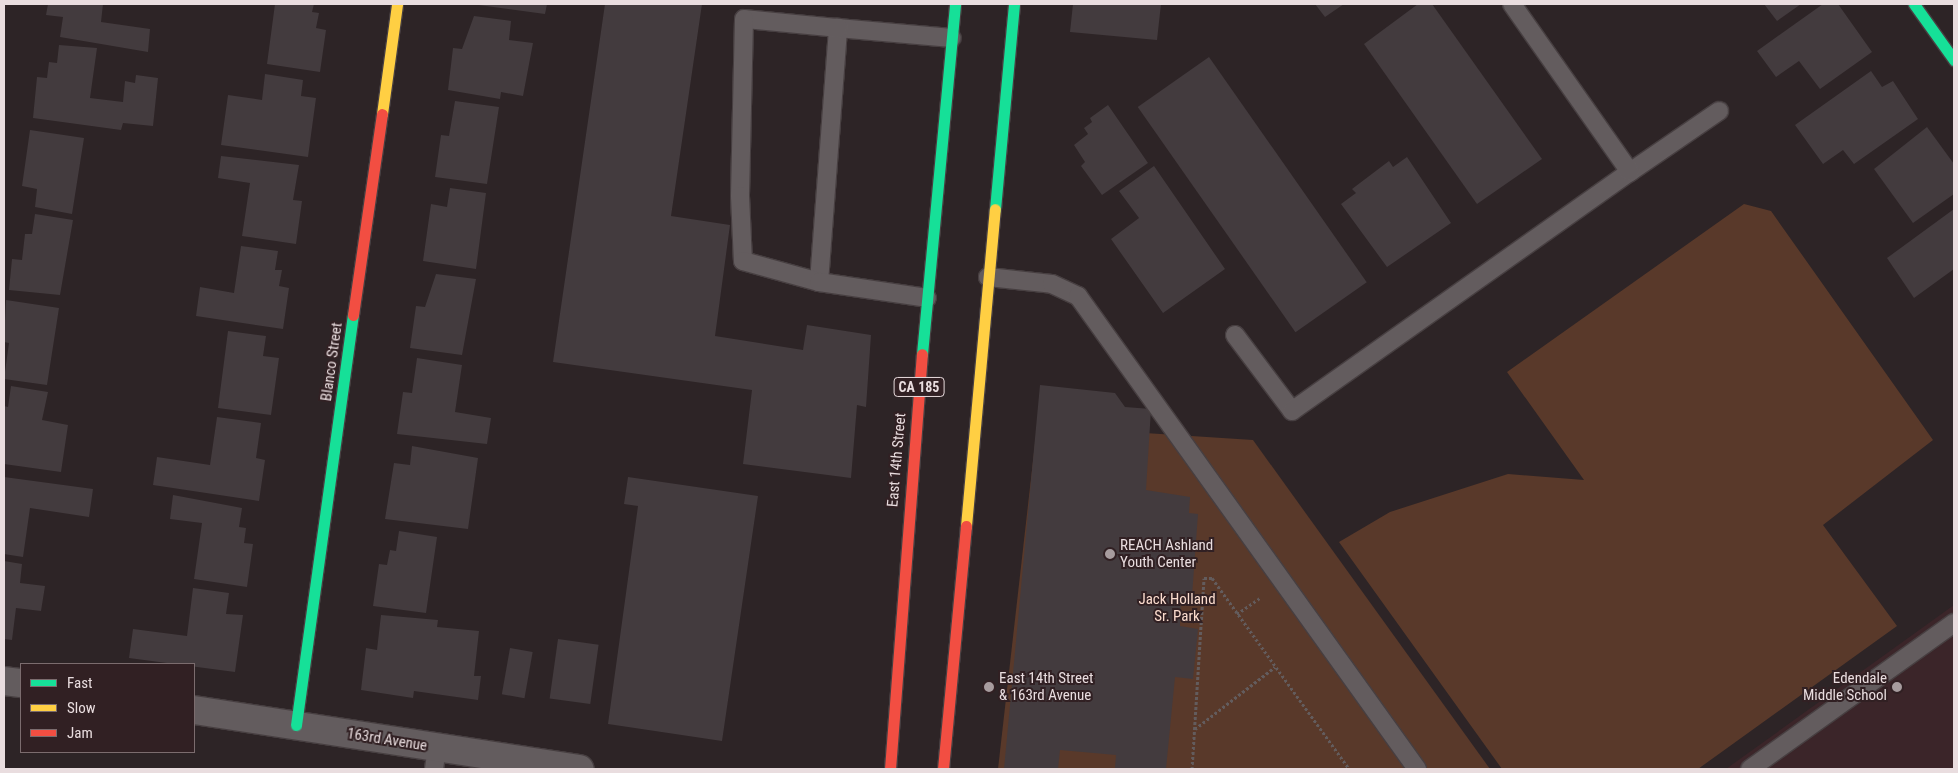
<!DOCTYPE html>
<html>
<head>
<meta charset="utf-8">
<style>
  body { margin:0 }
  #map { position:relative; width:1958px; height:773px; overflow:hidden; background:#2d2426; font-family:"Roboto Condensed",sans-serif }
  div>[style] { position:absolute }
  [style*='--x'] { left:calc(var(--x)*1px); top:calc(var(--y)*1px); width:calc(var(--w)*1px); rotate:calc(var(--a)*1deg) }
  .built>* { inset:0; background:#3b2529 }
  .green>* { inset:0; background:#59392a }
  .building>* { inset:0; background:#433b3e; transform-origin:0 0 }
  .path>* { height:3px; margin-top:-1.5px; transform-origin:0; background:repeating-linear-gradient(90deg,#635c5d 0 2.5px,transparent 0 5px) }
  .roads { filter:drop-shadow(1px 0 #473f41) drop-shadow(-1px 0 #473f41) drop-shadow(0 1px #473f41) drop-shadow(0 -1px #473f41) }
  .lane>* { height:18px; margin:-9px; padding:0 9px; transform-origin:9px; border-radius:9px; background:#635c5e }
  .street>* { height:28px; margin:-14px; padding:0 14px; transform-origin:14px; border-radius:14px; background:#635c5e }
  .fast>* { height:11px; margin:-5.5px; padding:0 5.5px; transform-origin:5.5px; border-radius:5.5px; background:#16e098 }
  .slow>* { height:11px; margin:-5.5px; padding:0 5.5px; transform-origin:5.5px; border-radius:5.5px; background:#ffcf43 }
  .jam>* { height:11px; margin:-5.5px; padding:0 5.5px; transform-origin:5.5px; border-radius:5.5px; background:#f24e42 }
  .dots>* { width:14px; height:14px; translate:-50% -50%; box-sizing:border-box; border:2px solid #312023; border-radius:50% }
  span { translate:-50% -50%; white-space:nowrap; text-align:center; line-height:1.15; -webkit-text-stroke:4px #312023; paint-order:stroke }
  .shield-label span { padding:1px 4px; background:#312023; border:1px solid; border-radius:4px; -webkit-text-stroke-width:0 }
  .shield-label { font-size:14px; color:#e9dddf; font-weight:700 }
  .street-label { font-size:15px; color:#e9dddf }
  .poi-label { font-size:15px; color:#e9dddf }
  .left { translate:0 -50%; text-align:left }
  .right { translate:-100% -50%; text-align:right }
  .park-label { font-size:15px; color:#fbdcce }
  .frame { position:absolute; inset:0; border:5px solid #e9dddf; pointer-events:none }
  .legend { position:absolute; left:20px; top:663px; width:175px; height:90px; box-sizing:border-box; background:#312023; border:1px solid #7b6c6e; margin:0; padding:6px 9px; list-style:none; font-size:15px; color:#e9dddf }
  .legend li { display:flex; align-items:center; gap:10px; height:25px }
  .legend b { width:25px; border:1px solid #7b6c6e }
</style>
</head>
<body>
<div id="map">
  <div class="built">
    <div style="clip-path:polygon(1954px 605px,1954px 769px,1726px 769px)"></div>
  </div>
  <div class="green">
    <div style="clip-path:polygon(1744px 204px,1771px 211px,1933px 440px,1823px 525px,1897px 626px,1698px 769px,1502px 769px,1339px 542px,1390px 512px,1508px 474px,1584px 480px,1507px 372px)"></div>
    <div style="clip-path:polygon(1037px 426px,1253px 440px,1490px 769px,998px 769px)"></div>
  </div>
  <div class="building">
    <div style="clip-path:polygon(48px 4px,103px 4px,101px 22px,150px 29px,148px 52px,60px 37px,63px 17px,46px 15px)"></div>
    <div style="clip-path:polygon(275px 4px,314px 4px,312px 12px,319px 13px,316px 28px,326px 30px,320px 72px,267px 64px)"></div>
    <div style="clip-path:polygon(471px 4px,547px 4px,545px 14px)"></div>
    <div style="clip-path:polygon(605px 4px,702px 4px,671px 216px,730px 225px,715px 336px,803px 350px,807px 325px,871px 335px,866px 407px,857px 405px,851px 478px,743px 464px,752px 390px,553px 362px)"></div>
    <div style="clip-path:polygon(1073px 4px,1161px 4px,1157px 40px,1070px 32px)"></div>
    <div style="clip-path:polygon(1315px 4px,1344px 4px,1325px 17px)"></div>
    <div style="clip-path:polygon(1418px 4px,1432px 4px,1542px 159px,1477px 204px,1364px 44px)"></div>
    <div style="clip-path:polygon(1764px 4px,1801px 4px,1777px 21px)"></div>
    <div style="clip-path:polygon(1823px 4px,1838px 4px,1872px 52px,1820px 89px,1799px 61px,1776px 77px,1757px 51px)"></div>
    <div style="clip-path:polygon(474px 16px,511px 21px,509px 40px,533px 43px,523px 96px,501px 92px,500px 99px,448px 90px,453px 48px,462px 49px)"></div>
    <div style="clip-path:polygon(59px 45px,97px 48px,90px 98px,123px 102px,125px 81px,135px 83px,136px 75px,158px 78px,153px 126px,123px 123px,121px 130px,33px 118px,37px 77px,47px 78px,49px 62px,57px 63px)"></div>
    <div style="left:1209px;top:57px;width:275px;height:87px;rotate:55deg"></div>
    <div style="clip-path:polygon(1871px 71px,1882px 87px,1893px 81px,1918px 119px,1854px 164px,1843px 150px,1823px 164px,1795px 125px)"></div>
    <div style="clip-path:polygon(265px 74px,303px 80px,301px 96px,316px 98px,308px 157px,221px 145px,228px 95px,262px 100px)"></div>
    <div style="clip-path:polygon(455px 101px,499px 107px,487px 184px,435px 177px,441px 135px,449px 136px)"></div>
    <div style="clip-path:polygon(1108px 105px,1148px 163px,1102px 195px,1081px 166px,1085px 162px,1074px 145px,1088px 134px,1084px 128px,1092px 122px,1090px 118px)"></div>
    <div style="clip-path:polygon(1927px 127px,1954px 164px,1954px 194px,1913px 223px,1874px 169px)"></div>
    <div style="clip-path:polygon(30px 130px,84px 138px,72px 214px,35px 207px,37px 189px,22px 186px)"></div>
    <div style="clip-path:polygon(221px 156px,299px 165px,293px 200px,302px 201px,296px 244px,242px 236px,250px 183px,218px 178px)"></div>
    <div style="clip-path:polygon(1407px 157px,1451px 223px,1387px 267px,1341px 204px,1356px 193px,1352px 189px,1389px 161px,1393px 167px)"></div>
    <div style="clip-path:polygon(1154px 166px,1225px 269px,1163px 313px,1111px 239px,1139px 218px,1119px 191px)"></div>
    <div style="clip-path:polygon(450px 188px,486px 193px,476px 269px,423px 261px,431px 204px,447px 207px)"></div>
    <div style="clip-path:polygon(1954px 209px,1954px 269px,1914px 298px,1887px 258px)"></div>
    <div style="clip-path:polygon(35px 214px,73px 220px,60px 295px,9px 290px,12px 259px,22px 260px,25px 234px,32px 234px)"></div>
    <div style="clip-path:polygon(241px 246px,278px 251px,275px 270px,282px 270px,279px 286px,289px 288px,283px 329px,196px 316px,200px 287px,234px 293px)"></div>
    <div style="clip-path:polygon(436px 274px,476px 279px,462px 355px,410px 348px,416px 306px,425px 307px)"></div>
    <div style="clip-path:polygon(6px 300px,59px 308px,47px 385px,4px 379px,9px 343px,4px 342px)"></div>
    <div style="clip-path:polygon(228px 331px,266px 336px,263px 356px,279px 358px,271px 415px,218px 408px)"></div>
    <div style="clip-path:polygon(417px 358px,462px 365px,455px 412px,491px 418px,487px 444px,397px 434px,403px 392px,412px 393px)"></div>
    <div style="clip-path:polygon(1040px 385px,1115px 393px,1125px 407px,1151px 409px,1146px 490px,1190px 497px,1189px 513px,1198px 514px,1192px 596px,1181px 594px,1180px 626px,1198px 629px,1193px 679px,1175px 677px,1166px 769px,1115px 768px,1116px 755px,1060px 750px,1058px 769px,1004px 769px)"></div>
    <div style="clip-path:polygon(11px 386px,48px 392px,42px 420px,68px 425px,61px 472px,4px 464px,4px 406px,8px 407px)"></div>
    <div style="clip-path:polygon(217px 417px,261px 423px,256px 458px,265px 460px,259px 501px,153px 485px,157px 457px,210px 465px)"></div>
    <div style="clip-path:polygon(412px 446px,478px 458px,468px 529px,385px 519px,394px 463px,410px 465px)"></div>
    <div style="clip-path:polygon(4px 477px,93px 489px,89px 517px,30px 508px,23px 557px,4px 554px)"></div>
    <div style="clip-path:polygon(628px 477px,758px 496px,722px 741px,608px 724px,638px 506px,624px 504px)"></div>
    <div style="clip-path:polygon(173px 495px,242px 508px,239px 527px,246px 528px,244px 543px,253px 544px,247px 587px,194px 579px,202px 523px,170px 519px)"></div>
    <div style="clip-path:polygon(399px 531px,437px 537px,426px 613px,373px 606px,379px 564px,387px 565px,390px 550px,396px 551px)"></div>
    <div style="clip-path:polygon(4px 561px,22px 564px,20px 583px,45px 586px,41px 611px,16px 608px,12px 640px,4px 639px)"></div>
    <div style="clip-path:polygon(193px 588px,229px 593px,226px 614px,243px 615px,235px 672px,129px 658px,133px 629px,187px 636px)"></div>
    <div style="clip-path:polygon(381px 615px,438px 620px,437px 627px,479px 631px,474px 676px,481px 676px,478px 700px,414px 691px,413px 698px,361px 690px,366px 648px,377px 650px)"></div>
    <div style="left:558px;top:639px;width:41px;height:60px;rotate:8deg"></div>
    <div style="left:510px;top:648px;width:23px;height:47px;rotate:10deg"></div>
  </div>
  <div class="path">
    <div style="--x:1237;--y:614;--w:29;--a:-35"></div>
    <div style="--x:1195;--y:729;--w:101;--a:-37.8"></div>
    <div style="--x:1192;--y:769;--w:191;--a:-86.4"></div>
    <div style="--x:1204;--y:578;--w:8;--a:0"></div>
    <div style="--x:1212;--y:578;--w:235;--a:54.3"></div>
  </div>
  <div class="roads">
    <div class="lane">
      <div style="--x:838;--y:28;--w:114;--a:5"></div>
      <div style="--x:1630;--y:172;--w:108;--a:-34.4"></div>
      <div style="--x:988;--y:277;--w:64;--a:6.2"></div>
      <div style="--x:1052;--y:284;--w:29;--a:25"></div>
      <div style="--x:1078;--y:296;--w:582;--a:54.37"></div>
      <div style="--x:819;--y:282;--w:255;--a:-85.7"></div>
      <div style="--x:838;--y:28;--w:94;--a:-174.5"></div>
      <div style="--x:744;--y:19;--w:177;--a:91.3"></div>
      <div style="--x:740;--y:196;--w:65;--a:87.4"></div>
      <div style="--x:743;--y:261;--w:79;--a:15.4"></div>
      <div style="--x:819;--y:282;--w:109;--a:8.4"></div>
      <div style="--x:1235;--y:335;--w:95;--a:53.1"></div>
      <div style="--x:1292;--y:411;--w:414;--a:-35.3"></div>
      <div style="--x:1630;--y:172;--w:205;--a:-125.1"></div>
      <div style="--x:434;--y:769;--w:22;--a:-82"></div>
      <div style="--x:1750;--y:769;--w:251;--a:-35.6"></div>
    </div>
    <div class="street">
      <div style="--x:4;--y:681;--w:17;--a:7"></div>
      <div style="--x:194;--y:710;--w:390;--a:8.7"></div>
    </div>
    <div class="fast">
      <div style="--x:1914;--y:4;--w:69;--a:54.5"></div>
      <div style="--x:995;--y:209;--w:206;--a:-84.7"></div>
      <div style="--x:922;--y:354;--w:352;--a:-84.6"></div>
      <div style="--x:296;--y:725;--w:414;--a:-82.1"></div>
    </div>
    <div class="slow">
      <div style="--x:382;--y:114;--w:111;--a:-82.2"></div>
      <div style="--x:966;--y:526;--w:318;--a:-84.8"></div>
    </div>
    <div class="jam">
      <div style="--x:353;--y:315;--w:203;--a:-81.8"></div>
      <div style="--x:890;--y:769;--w:416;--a:-85.6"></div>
      <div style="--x:943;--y:769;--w:244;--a:-84.6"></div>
    </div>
  </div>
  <div class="dots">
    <div style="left:1110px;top:554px;background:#a79c9e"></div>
    <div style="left:989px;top:687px;background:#a79c9e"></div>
    <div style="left:1897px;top:687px;background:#a79c9e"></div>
  </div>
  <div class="shield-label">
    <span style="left:919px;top:387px">CA 185</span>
  </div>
  <div class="street-label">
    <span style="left:332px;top:362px;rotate:-82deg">Blanco Street</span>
    <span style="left:897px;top:460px;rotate:-85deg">East 14th Street</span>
    <span style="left:387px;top:740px;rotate:9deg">163rd Avenue</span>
  </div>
  <div class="poi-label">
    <span class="left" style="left:1120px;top:554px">REACH Ashland<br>Youth Center</span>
    <span class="left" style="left:999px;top:687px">East 14th Street<br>&amp; 163rd Avenue</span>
    <span class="right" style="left:1887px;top:687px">Edendale<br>Middle School</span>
  </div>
  <div class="park-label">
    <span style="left:1177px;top:608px">Jack Holland<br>Sr. Park</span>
  </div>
  <div class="frame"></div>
  <ul class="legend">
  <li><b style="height:6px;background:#16e098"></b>Fast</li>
  <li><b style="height:6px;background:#ffcf43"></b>Slow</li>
  <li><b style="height:6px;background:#f24e42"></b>Jam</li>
  </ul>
</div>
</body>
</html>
